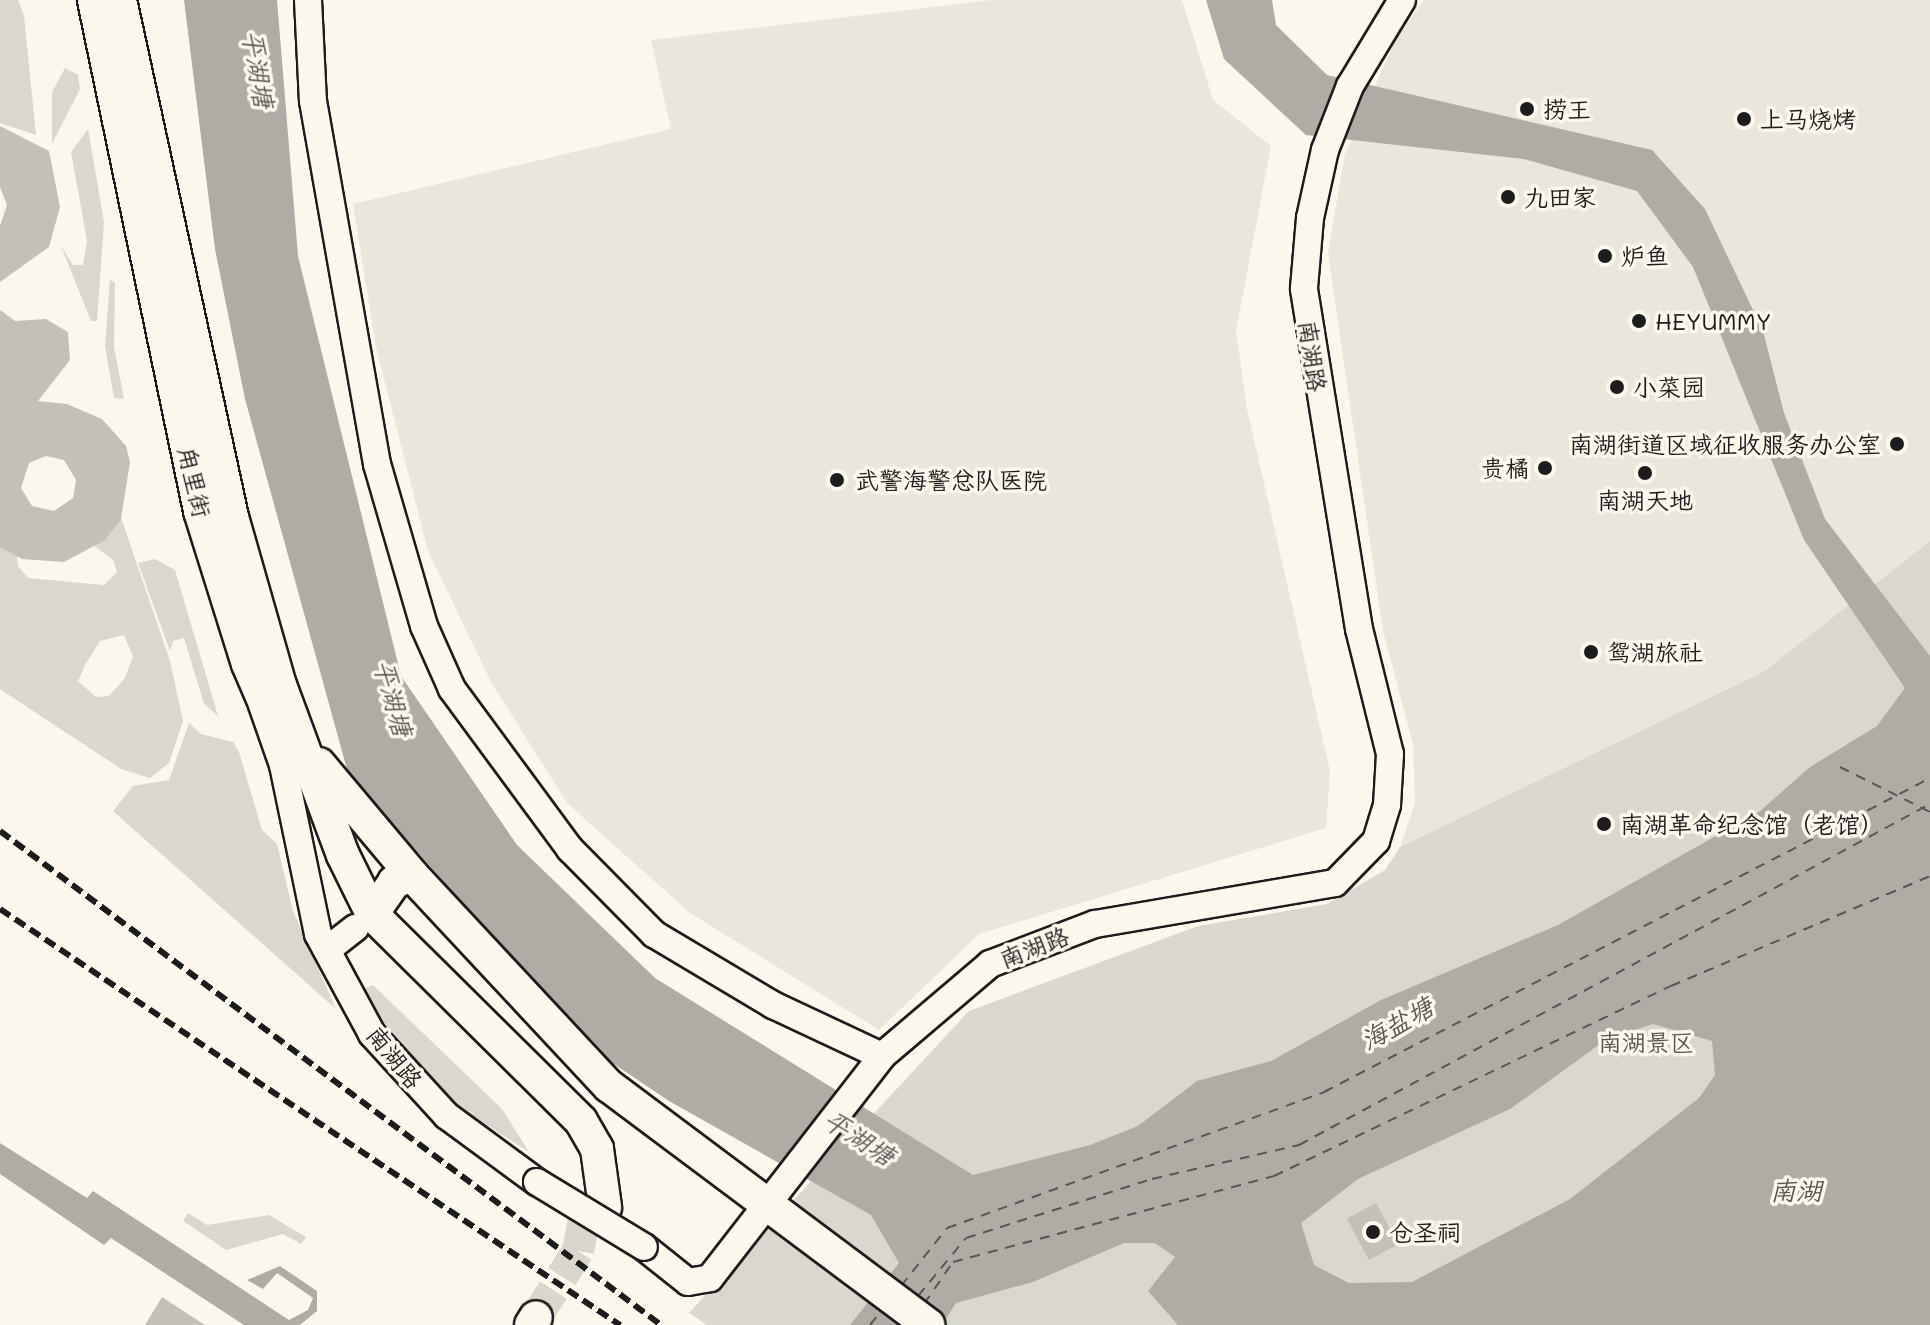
<!DOCTYPE html>
<html>
<head>
<meta charset="utf-8">
<style>
  body { margin:0 }
  #map { position:relative; width:1930px; height:1325px; overflow:hidden; background:#fbf7ec; font-family:Mali,"LXGW WenKai TC",sans-serif }
  div>[style] { position:absolute }
  [style*='--x'] { left:calc(var(--x)*1px); top:calc(var(--y)*1px); width:calc(var(--w)*1px); rotate:calc(var(--a)*1deg) }
  .built>* { inset:0; background:#eae6dc }
  .green>* { inset:0; background:#dad7ce }
  .water>* { inset:0; background:#afaca5 }
  .ferry>* { height:2px; margin-top:-1px; transform-origin:0; background:repeating-linear-gradient(90deg,#575653 0 10px,transparent 0 18px) }
  .building>* { inset:0; background:#c3c0b8; transform-origin:0 0 }
  .major-tunnel>* { height:32px; margin-top:-16px; transform-origin:0; background:repeating-linear-gradient(90deg,#dad6cd 0 32px,transparent 0 48px) }
  .roads { filter:drop-shadow(2px 0 #1c1c1c) drop-shadow(-2px 0 #1c1c1c) drop-shadow(0 2px #1c1c1c) drop-shadow(0 -2px #1c1c1c) }
  .minor>* { height:26px; margin:-13px; padding:0 13px; transform-origin:13px; border-radius:13px; background:#fbf7ec }
  .major>* { height:32px; margin:-16px; padding:0 16px; transform-origin:16px; border-radius:16px; background:#fbf7ec }
  .rail>* { height:6px; margin-top:-3px; transform-origin:0; background:repeating-linear-gradient(90deg,#1c1c1c 0 12px,transparent 0 18px) }
  .bridges { filter:drop-shadow(2px 0 #1c1c1c) drop-shadow(-2px 0 #1c1c1c) drop-shadow(0 2px #1c1c1c) drop-shadow(0 -2px #1c1c1c) }
  .minor-bridge>* { height:26px; margin:-13px; padding:0 13px; transform-origin:13px; border-radius:13px; background:#fbf7ec }
  .dots>* { width:22px; height:22px; translate:-50% -50%; box-sizing:border-box; border:4px solid #fbf7ec; border-radius:50% }
  span { translate:-50% -50%; white-space:nowrap; text-align:center; line-height:1.15; -webkit-text-stroke:7px #fbf7ec; paint-order:stroke }
  .poi-label { font-size:24px; color:#1c1c1c }
  .left { translate:0 -50%; text-align:left }
  .right { translate:-100% -50%; text-align:right }
  .street-label { font-size:24px; color:#1c1c1c }
  .park-label { font-size:24px; color:#555451 }
  .water-label { font-size:26px; color:#575653; font-style:italic }
</style>
</head>
<body>
<div id="map">
  <div class="built">
    <div style="clip-path:polygon(992px 0,1182px 0,1213px 100px,1271px 146px,1236px 331px,1247px 409px,1330px 771px,1326px 828px,979px 934px,879px 1030px,690px 913px,567px 803px,491px 682px,428px 551px,376px 347px,353px 204px,671px 129px,651px 40px)"></div>
    <div style="clip-path:polygon(1424px 0,1930px 0,1930px 541px,1763px 672px,1400px 847px,1415px 803px,1413px 744px,1383px 631px,1328px 253px,1345px 154px,1396px 39px)"></div>
  </div>
  <div class="green">
    <div style="clip-path:polygon(0 0,18px 0,24px 16px,36px 135px,0 123px)"></div>
    <div style="clip-path:polygon(65px 68px,78px 75px,80px 89px,52px 144px,52px 92px)"></div>
    <div style="clip-path:polygon(88px 129px,104px 222px,97px 321px,91px 321px,61px 246px,73px 265px,83px 265px,87px 241px,71px 152px)"></div>
    <div style="clip-path:polygon(110px 280px,115px 283px,114px 347px,124px 399px,114px 398px,105px 346px)"></div>
    <div style="clip-path:polygon(evenodd,114px 497px,170px 661px,183px 721px,169px 763px,150px 778px,121px 769px,0 689px,0 535px,16px 544px,18px 566px,28px 578px,104px 585px,117px 572px,113px 560px,80px 535px,114px 497px,124px 635px,133px 656px,125px 678px,109px 696px,96px 697px,78px 681px,85px 665px,100px 641px,124px 635px)"></div>
    <div style="clip-path:polygon(1930px 541px,1930px 1325px,707px 1325px,689px 1313px,969px 1011px,1198px 926px,1327px 904px,1385px 870px,1400px 847px,1763px 672px)"></div>
    <div style="clip-path:polygon(155px 559px,175px 570px,218px 716px,204px 704px,184px 638px,173px 641px,170px 651px,138px 563px)"></div>
    <div style="clip-path:polygon(189px 723px,201px 734px,233px 742px,239px 752px,262px 830px,277px 844px,293px 911px,336px 1009px,113px 811px,133px 786px,169px 780px)"></div>
    <div style="clip-path:polygon(373px 985px,502px 1109px,529px 1152px,451px 1103px,371px 1022px,364px 989px)"></div>
    <div style="clip-path:polygon(188px 1213px,207px 1225px,269px 1215px,306px 1237px,301px 1244px,283px 1234px,226px 1250px,183px 1221px)"></div>
  </div>
  <div class="water">
    <div style="clip-path:polygon(evenodd,184px 0,277px 0,298px 256px,401px 676px,517px 845px,655px 978px,973px 1175px,1090px 1145px,1138px 1126px,1197px 1081px,1271px 1061px,1381px 1000px,1558px 925px,1760px 811px,1810px 767px,1877px 726px,1905px 688px,1804px 540px,1693px 267px,1637px 191px,1524px 159px,1306px 135px,1224px 59px,1206px 0,1272px 0,1276px 25px,1327px 75px,1652px 150px,1705px 209px,1763px 331px,1784px 413px,1825px 519px,1930px 656px,1930px 1325px,1178px 1325px,1148px 1291px,1175px 1257px,1155px 1243px,1124px 1243px,1033px 1282px,956px 1303px,942px 1325px,850px 1325px,899px 1263px,871px 1215px,669px 1101px,590px 1048px,348px 773px,245px 399px,215px 249px,184px 0,1653px 1024px,1712px 1041px,1715px 1075px,1699px 1098px,1570px 1199px,1412px 1282px,1349px 1283px,1314px 1265px,1301px 1223px,1358px 1179px,1510px 1109px,1607px 1039px,1653px 1024px)"></div>
    <div style="clip-path:polygon(0 1143px,87px 1198px,93px 1191px,289px 1320px,308px 1310px,313px 1298px,277px 1273px,263px 1289px,247px 1280px,280px 1266px,317px 1291px,317px 1311px,300px 1325px,244px 1325px,111px 1238px,104px 1245px,0 1174px)"></div>
  </div>
  <div class="ferry">
    <div style="--x:1840;--y:767;--w:101;--a:26.6"></div>
    <div style="--x:901;--y:1286;--w:74;--a:-51.6"></div>
    <div style="--x:947;--y:1228;--w:401;--a:-19.8"></div>
    <div style="--x:1324;--y:1092;--w:683;--a:-27.39"></div>
    <div style="--x:918;--y:1296;--w:75;--a:-50.4"></div>
    <div style="--x:966;--y:1238;--w:195;--a:-17.6"></div>
    <div style="--x:1152;--y:1179;--w:151;--a:-13"></div>
    <div style="--x:1299;--y:1145;--w:717;--a:-28.39"></div>
    <div style="--x:924;--y:1304;--w:51;--a:-55.4"></div>
    <div style="--x:953;--y:1262;--w:332;--a:-15"></div>
    <div style="--x:1274;--y:1176;--w:440;--a:-25.6"></div>
    <div style="--x:1671;--y:986;--w:281;--a:-23"></div>
    <div style="--x:870;--y:1325;--w:19;--a:-51"></div>
  </div>
  <div class="building">
    <div style="clip-path:polygon(0 126px,49px 151px,60px 207px,49px 247px,0 282px,0 226px,7px 205px,0 187px)"></div>
    <div style="clip-path:polygon(evenodd,0 310px,15px 321px,46px 319px,68px 332px,70px 360px,38px 401px,67px 404px,102px 419px,126px 446px,130px 462px,121px 519px,105px 540px,64px 562px,22px 559px,0 547px,0 310px,46px 456px,64px 460px,76px 480px,73px 498px,54px 511px,32px 506px,21px 488px,29px 463px,46px 456px)"></div>
    <div style="left:1376px;top:1203px;width:47px;height:33px;rotate:62deg"></div>
    <div style="clip-path:polygon(162px 1297px,205px 1325px,145px 1325px)"></div>
  </div>
  <div class="major-tunnel">
    <div style="--x:536;--y:1317;--w:78;--a:-57.5"></div>
    <div style="--x:578;--y:1251;--w:57;--a:-78.9"></div>
  </div>
  <div class="roads">
    <div class="minor">
      <div style="--x:308;--y:0;--w:101;--a:87.2"></div>
      <div style="--x:313;--y:101;--w:369;--a:80"></div>
      <div style="--x:377;--y:464;--w:169;--a:73.8"></div>
      <div style="--x:424;--y:626;--w:69;--a:66"></div>
      <div style="--x:452;--y:689;--w:199;--a:53.6"></div>
      <div style="--x:570;--y:849;--w:120;--a:45.3"></div>
      <div style="--x:654;--y:934;--w:139;--a:30.8"></div>
      <div style="--x:773;--y:1005;--w:120;--a:25.1"></div>
      <div style="--x:262;--y:705;--w:64;--a:70.7"></div>
      <div style="--x:283;--y:765;--w:173;--a:78.3"></div>
      <div style="--x:318;--y:934;--w:114;--a:61.6"></div>
      <div style="--x:372;--y:1034;--w:111;--a:47.6"></div>
      <div style="--x:447;--y:1116;--w:112;--a:36.3"></div>
      <div style="--x:327;--y:950;--w:36;--a:-38"></div>
      <div style="--x:644;--y:1247;--w:56;--a:38.5"></div>
      <div style="--x:688;--y:1282;--w:22;--a:-10"></div>
      <div style="--x:710;--y:1278;--w:281;--a:-52.2"></div>
      <div style="--x:882;--y:1056;--w:142;--a:-40.4"></div>
      <div style="--x:990;--y:964;--w:112;--a:-20.9"></div>
      <div style="--x:1095;--y:924;--w:243;--a:-9.7"></div>
      <div style="--x:1335;--y:883;--w:59;--a:-45.7"></div>
      <div style="--x:1376;--y:841;--w:38;--a:-73"></div>
      <div style="--x:1387;--y:805;--w:51;--a:-86.6"></div>
      <div style="--x:1390;--y:754;--w:129;--a:-103.9"></div>
      <div style="--x:1359;--y:629;--w:345;--a:-99.2"></div>
      <div style="--x:1304;--y:288;--w:70;--a:-85.1"></div>
      <div style="--x:1310;--y:218;--w:70;--a:-77.6"></div>
      <div style="--x:1325;--y:150;--w:69;--a:-68.7"></div>
      <div style="--x:1350;--y:86;--w:100;--a:-58.8"></div>
    </div>
    <div class="major">
      <div style="--x:94;--y:0;--w:522;--a:78.28"></div>
      <div style="--x:200;--y:511;--w:160;--a:72.6"></div>
      <div style="--x:248;--y:664;--w:61;--a:66.8"></div>
      <div style="--x:120;--y:0;--w:529;--a:77.78"></div>
      <div style="--x:232;--y:517;--w:175;--a:74.1"></div>
      <div style="--x:280;--y:685;--w:181;--a:69.7"></div>
      <div style="--x:343;--y:855;--w:66;--a:63.8"></div>
      <div style="--x:372;--y:914;--w:294;--a:44.7"></div>
      <div style="--x:581;--y:1121;--w:32;--a:60"></div>
      <div style="--x:597;--y:1149;--w:59;--a:82.1"></div>
      <div style="--x:319;--y:764;--w:145;--a:50"></div>
      <div style="--x:412;--y:875;--w:289;--a:47"></div>
      <div style="--x:609;--y:1086;--w:399;--a:36.8"></div>
      <div style="--x:372;--y:914;--w:39;--a:-55"></div>
      <div style="--x:394;--y:882;--w:19;--a:-21"></div>
      <div style="--x:531;--y:1325;--w:9;--a:-58"></div>
    </div>
  </div>
  <div class="rail">
    <div style="--x:0;--y:831;--w:825;--a:36.77"></div>
    <div style="--x:0;--y:909;--w:747;--a:33.86"></div>
  </div>
  <div class="bridges">
    <div class="minor-bridge">
      <div style="--x:537;--y:1182;--w:125;--a:31.3"></div>
    </div>
  </div>
  <div class="dots">
    <div style="left:1527px;top:109px;background:#1c1c1c"></div>
    <div style="left:1744px;top:119px;background:#1c1c1c"></div>
    <div style="left:1508px;top:197px;background:#1c1c1c"></div>
    <div style="left:1605px;top:256px;background:#1c1c1c"></div>
    <div style="left:1639px;top:321px;background:#1c1c1c"></div>
    <div style="left:1617px;top:387px;background:#1c1c1c"></div>
    <div style="left:1897px;top:444px;background:#1c1c1c"></div>
    <div style="left:1545px;top:468px;background:#1c1c1c"></div>
    <div style="left:1645px;top:473px;background:#1c1c1c"></div>
    <div style="left:837px;top:480px;background:#1c1c1c"></div>
    <div style="left:1591px;top:652px;background:#1c1c1c"></div>
    <div style="left:1604px;top:824px;background:#1c1c1c"></div>
    <div style="left:1373px;top:1232px;background:#1c1c1c"></div>
  </div>
  <div class="poi-label">
    <span class="left" style="left:1543px;top:109px">捞王</span>
    <span class="left" style="left:1760px;top:119px">上马烧烤</span>
    <span class="left" style="left:1524px;top:197px">九田家</span>
    <span class="left" style="left:1621px;top:256px">炉鱼</span>
    <span class="left" style="left:1655px;top:321px">HEYUMMY</span>
    <span class="left" style="left:1633px;top:387px">小菜园</span>
    <span class="right" style="left:1881px;top:444px">南湖街道区域征收服务办公室</span>
    <span class="right" style="left:1529px;top:468px">贵橘</span>
    <span class="left" style="left:855px;top:480px">武警海警总队医院</span>
    <span style="left:1645px;top:500px">南湖天地</span>
    <span class="left" style="left:1607px;top:652px">鸳湖旅社</span>
    <span class="left" style="left:1620px;top:824px">南湖革命纪念馆（老馆）</span>
    <span class="left" style="left:1389px;top:1232px">仓圣祠</span>
  </div>
  <div class="street-label">
    <span style="left:1313px;top:356px;rotate:82deg">南湖路</span>
    <span style="left:195px;top:482px;rotate:77deg">甪里街</span>
    <span style="left:1034px;top:947px;rotate:-21deg">南湖路</span>
    <span style="left:395px;top:1057px;rotate:51deg">南湖路</span>
  </div>
  <div class="park-label">
    <span style="left:1646px;top:1042px">南湖景区</span>
  </div>
  <div class="water-label">
    <span style="left:258px;top:69px;rotate:81deg">平湖塘</span>
    <span style="left:393px;top:698px;rotate:75deg">平湖塘</span>
    <span style="left:1397px;top:1024px;rotate:-29deg">海盐塘</span>
    <span style="left:859px;top:1138px;rotate:33deg">平湖塘</span>
    <span style="left:1796px;top:1191px">南湖</span>
  </div>
</div>
</body>
</html>
